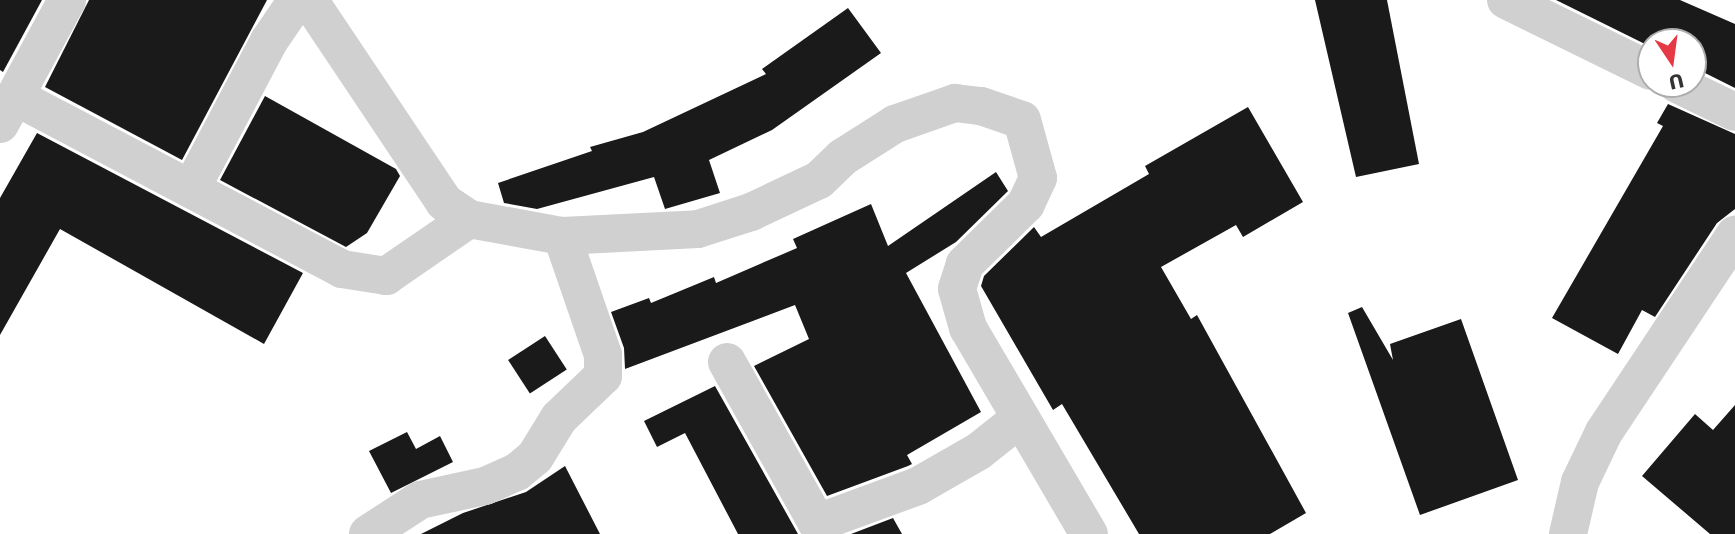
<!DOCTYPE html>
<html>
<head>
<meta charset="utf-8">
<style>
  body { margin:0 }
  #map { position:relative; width:1735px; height:534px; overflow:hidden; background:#fff; font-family:"DejaVu Sans",sans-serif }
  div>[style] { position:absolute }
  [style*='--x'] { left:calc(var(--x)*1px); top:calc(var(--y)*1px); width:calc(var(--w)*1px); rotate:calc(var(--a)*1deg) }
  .building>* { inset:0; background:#1a1a1a; transform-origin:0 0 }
  .minor>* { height:38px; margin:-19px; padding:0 19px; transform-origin:19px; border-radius:19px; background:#d0d0d0 }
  span { translate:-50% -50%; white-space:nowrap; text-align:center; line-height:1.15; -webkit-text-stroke:7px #fff; paint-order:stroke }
  .north { position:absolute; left:1637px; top:28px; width:70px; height:70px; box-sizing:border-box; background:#fff; border:2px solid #adadad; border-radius:50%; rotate:167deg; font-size:19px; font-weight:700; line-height:28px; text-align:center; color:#333 }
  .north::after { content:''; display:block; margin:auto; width:24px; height:32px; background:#e63946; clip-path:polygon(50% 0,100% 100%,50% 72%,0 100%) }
</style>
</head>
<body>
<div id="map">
  <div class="building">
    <div style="clip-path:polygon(0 0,42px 0,3px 72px,0 70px)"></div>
    <div style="clip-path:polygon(89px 0,267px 0,182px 160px,45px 87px)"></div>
    <div style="clip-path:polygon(1315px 0,1387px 0,1419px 164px,1356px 177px)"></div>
    <div style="clip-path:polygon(1556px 0,1680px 0,1735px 24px,1735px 88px,1693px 67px,1693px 42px,1651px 42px,1651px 47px)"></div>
    <div style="clip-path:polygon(848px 8px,881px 53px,772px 130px,709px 160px,720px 193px,665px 209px,654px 177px,537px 209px,504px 203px,498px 183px,592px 151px,590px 147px,643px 132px,766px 74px,762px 69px)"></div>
    <div style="clip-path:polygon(265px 96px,396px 169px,400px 176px,367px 233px,346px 247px,220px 180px)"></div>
    <div style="clip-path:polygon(1668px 104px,1735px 134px,1735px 209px,1717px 223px,1655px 317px,1642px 310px,1618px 354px,1552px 318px,1663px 126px,1657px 123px)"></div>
    <div style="clip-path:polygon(1248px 107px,1303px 202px,1243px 237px,1236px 225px,1161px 267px,1191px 319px,1197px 315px,1306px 513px,1270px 534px,1139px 534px,1062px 404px,1053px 410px,981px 286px,984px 276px,1034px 227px,1041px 237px,1149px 174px,1145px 166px)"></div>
    <div style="clip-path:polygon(37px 133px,303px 273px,264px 344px,60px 229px,0 335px,0 198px)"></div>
    <div style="clip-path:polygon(996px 172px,1008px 191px,956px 242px,906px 273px,981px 412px,907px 455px,912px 464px,908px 466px,827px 496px,754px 366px,809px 339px,795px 305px,625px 369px,624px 348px,611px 312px,649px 298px,651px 303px,714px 277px,716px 283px,797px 248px,793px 239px,871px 204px,888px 246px)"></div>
    <div style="clip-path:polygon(1362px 307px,1393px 360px,1390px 344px,1461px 319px,1518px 480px,1420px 515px,1348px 313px)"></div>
    <div style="left:545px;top:336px;width:40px;height:44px;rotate:57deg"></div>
    <div style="clip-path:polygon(715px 386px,798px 534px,738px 534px,685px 433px,657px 447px,644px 421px)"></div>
    <div style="clip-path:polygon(1735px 405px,1735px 534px,1710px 534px,1642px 476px,1695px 414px,1713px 430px)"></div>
    <div style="clip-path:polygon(407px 432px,416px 449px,440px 436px,453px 462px,391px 493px,369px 451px)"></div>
    <div style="clip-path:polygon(565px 466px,600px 534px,421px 534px,463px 513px,526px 492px)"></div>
    <div style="clip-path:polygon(893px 518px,902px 534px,851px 534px)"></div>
  </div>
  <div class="minor">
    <div style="--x:309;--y:0;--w:243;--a:56.2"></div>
    <div style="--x:444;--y:202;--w:30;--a:34"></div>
    <div style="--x:469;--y:219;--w:95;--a:10.4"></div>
    <div style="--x:562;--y:236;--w:136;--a:-2.9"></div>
    <div style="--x:698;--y:229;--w:56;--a:-17.8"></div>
    <div style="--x:751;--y:212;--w:75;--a:-25.2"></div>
    <div style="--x:819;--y:180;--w:33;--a:-44"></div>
    <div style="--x:843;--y:157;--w:62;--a:-32.4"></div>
    <div style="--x:895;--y:124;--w:64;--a:-19.3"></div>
    <div style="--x:955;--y:103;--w:26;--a:7"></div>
    <div style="--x:981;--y:106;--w:43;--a:18.9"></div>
    <div style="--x:1022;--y:120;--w:60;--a:74.6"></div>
    <div style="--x:1038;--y:178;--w:29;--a:115"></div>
    <div style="--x:1026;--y:204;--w:86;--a:135.5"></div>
    <div style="--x:965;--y:264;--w:26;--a:108"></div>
    <div style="--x:957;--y:289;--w:41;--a:74.2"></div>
    <div style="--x:968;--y:328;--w:239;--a:59.6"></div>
    <div style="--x:1506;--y:0;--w:161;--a:26.1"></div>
    <div style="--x:1677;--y:84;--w:64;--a:25.8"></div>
    <div style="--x:16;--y:97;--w:369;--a:27.8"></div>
    <div style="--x:342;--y:269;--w:45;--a:9"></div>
    <div style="--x:386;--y:276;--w:101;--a:-34.5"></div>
    <div style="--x:0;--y:124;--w:141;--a:-61.6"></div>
    <div style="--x:191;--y:189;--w:167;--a:-62.2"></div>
    <div style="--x:269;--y:41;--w:50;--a:-55.7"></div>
    <div style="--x:727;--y:362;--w:184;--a:60.8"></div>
    <div style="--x:817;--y:523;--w:108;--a:-20.1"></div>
    <div style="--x:918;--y:486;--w:70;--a:-29.8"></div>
    <div style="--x:979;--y:451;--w:50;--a:-38.5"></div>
    <div style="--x:368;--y:534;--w:62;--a:-33.2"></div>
    <div style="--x:420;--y:500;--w:66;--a:-12.2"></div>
    <div style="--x:485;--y:486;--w:35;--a:-24"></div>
    <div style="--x:517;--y:472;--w:23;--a:-40"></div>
    <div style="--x:535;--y:457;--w:46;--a:-58.4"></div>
    <div style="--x:559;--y:418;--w:61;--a:-43.7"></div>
    <div style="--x:603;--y:376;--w:21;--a:-90"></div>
    <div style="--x:603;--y:355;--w:126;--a:-109"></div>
    <div style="--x:1568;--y:534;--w:53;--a:-77"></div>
    <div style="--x:1580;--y:482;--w:55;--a:-64.4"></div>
    <div style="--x:1604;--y:432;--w:237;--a:-56.4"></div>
  </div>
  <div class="north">U</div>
</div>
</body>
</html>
